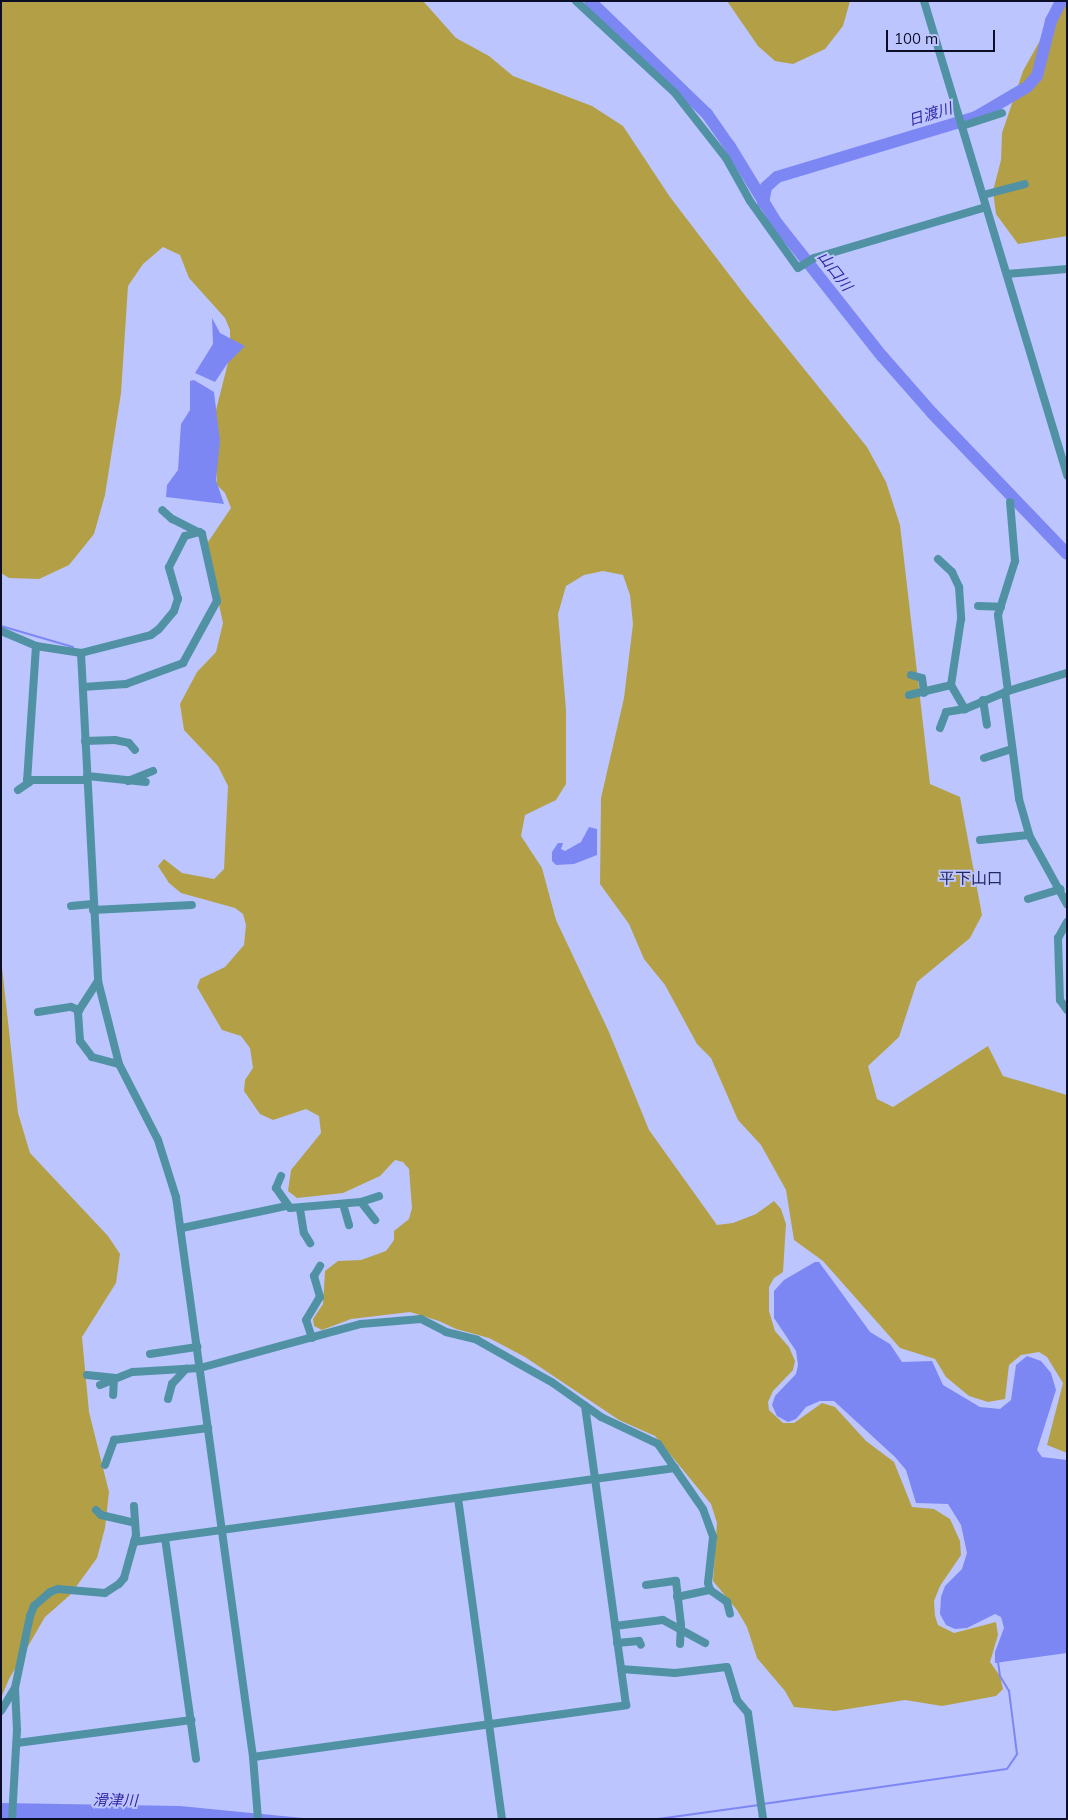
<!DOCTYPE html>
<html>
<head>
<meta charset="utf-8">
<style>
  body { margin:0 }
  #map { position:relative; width:1068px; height:1820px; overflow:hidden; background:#bcc5fe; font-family:Mulish,"Noto Sans JP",sans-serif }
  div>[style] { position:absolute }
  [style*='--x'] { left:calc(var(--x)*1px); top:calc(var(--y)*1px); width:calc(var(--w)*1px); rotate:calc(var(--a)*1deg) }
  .green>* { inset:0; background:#b3a046 }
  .water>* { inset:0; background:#7d87f4 }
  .stream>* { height:2px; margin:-1px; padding:0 1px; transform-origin:1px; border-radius:1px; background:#7d87f4 }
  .river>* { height:12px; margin:-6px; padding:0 6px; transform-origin:6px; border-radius:6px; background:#7d87f4 }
  .minor>* { height:8px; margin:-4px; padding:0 4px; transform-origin:4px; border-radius:4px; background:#5092a4 }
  span { translate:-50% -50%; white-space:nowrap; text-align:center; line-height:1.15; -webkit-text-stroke:4px #bcc5fe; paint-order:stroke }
  .water-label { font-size:15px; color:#3427a6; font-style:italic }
  .quarter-label { font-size:16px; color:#252761 }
  .frame { position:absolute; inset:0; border:2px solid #0c0e27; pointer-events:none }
  .scale { position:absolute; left:886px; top:30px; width:109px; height:22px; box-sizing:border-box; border:2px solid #0c0e27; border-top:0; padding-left:6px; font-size:15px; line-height:18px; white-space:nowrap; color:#0c0e27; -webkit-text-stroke:4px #bcc5fe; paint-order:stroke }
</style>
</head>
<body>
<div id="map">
  <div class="green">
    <div style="clip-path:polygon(1px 1px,423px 1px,456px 38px,489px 56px,513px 76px,592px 106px,623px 126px,670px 197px,747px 298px,867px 447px,886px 482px,900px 525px,930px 784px,960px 797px,982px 915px,970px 938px,917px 982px,899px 1037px,868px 1066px,877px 1099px,893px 1107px,988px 1046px,1003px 1076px,1067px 1095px,1067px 1453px,1047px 1445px,1063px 1383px,1047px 1357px,1039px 1352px,1021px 1355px,1009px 1365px,1005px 1399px,988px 1402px,969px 1396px,946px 1377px,935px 1359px,900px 1348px,823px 1261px,794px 1240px,786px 1190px,761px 1145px,738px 1120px,711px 1058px,697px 1044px,665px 985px,644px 959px,629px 924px,600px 884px,601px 798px,624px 698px,633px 624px,630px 595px,623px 575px,603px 571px,584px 575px,566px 586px,558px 614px,566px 710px,566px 784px,556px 800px,525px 815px,521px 836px,542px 868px,556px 920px,609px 1032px,649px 1130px,717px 1225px,733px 1223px,756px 1214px,774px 1201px,781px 1209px,786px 1224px,783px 1272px,774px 1278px,769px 1287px,769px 1311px,775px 1331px,789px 1347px,795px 1361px,793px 1370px,773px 1391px,768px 1402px,769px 1410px,783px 1423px,794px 1423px,822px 1403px,835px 1407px,866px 1441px,894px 1462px,912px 1507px,934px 1509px,950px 1519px,960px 1541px,961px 1555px,940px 1586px,934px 1601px,935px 1616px,938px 1625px,954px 1633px,996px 1622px,998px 1635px,990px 1662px,1000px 1676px,1003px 1689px,996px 1696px,942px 1706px,905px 1700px,835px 1711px,794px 1707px,785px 1691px,757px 1658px,747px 1627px,737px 1610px,713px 1581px,717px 1523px,711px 1504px,655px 1436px,619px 1420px,525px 1357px,489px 1338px,456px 1329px,439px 1321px,410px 1312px,351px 1319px,322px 1330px,314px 1326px,313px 1319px,323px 1304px,325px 1271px,338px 1261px,361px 1260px,386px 1251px,394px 1240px,394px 1231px,409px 1219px,412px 1208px,409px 1169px,403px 1162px,395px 1160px,380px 1176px,343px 1193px,297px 1198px,288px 1191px,291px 1170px,321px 1133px,319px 1116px,306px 1109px,273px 1120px,260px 1114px,244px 1091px,245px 1080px,253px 1068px,250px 1048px,241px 1036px,222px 1030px,197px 987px,200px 979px,225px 967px,244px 945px,246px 925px,243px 914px,235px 908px,181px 893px,169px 883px,158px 866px,164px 859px,182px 873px,214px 879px,224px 869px,228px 786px,218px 766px,184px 730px,180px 704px,197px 672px,216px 652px,223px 623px,206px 545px,231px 508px,225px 493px,217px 485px,215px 437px,216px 410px,230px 355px,230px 330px,225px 318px,189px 278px,180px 255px,163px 247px,143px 264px,128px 286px,121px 393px,105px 495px,94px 534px,69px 565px,39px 579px,9px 578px,1px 573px)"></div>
    <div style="clip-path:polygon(727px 1px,850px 1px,843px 26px,825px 49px,793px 64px,775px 61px,758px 46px)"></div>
    <div style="clip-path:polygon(1062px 1px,1067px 1px,1067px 236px,1018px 244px,996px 214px,993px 191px,1001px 160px,1002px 133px,1023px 71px)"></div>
    <div style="clip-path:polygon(1px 958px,18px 1113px,30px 1153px,108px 1236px,120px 1254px,116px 1283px,82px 1337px,89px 1412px,109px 1492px,105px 1528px,97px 1558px,70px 1595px,45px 1617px,9px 1679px,1px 1698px)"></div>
  </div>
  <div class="water">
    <div style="clip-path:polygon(212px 318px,220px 333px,245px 346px,227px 364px,215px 382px,195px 373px,213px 344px)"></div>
    <div style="clip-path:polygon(194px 380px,214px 392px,220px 441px,216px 480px,224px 504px,166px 497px,167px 485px,178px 470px,181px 424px,190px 410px,190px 381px)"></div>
    <div style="clip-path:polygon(589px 827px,597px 829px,597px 855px,574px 864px,556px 865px,552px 861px,552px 852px,558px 843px,563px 843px,561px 849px,565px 851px,581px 842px)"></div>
    <div style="clip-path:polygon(815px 1262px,819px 1262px,870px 1332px,890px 1344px,902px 1362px,932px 1361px,943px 1385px,980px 1407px,1000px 1409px,1011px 1400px,1016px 1365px,1027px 1356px,1041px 1361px,1051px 1373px,1056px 1390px,1037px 1450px,1042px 1457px,1067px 1460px,1067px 1653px,995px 1663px,995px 1652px,1004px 1628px,1001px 1617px,995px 1614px,967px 1628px,955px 1629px,946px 1625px,940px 1614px,941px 1597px,945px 1586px,962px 1569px,967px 1553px,961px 1525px,948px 1504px,916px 1503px,906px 1470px,895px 1457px,834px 1401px,820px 1401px,806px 1407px,796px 1419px,788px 1422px,777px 1416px,772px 1405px,775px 1396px,796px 1374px,798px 1365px,796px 1351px,774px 1318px,774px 1291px,784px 1280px)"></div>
    <div style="clip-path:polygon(1px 1803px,180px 1806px,313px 1819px,1px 1819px)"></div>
  </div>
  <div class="stream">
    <div style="--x:1;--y:626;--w:75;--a:16.3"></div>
    <div style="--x:763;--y:1804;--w:246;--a:-8.2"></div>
    <div style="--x:1007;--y:1769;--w:18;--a:-56"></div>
    <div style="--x:1017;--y:1754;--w:64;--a:-97.2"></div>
    <div style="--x:1009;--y:1691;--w:17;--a:-121"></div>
    <div style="--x:1000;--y:1676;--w:14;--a:-98"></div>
    <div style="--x:658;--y:1819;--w:102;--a:-7.9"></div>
  </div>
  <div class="river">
    <div style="--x:590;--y:1;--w:163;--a:44"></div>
    <div style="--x:707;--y:114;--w:38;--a:55"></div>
    <div style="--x:729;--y:145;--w:90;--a:58.6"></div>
    <div style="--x:776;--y:222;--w:171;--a:51.7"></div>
    <div style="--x:882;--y:356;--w:76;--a:48.7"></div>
    <div style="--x:932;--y:413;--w:195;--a:46.2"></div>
    <div style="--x:763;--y:203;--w:16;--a:-79"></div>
    <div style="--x:766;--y:187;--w:15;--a:-42"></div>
    <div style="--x:777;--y:177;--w:208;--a:-16.8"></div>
    <div style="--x:976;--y:117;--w:59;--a:-30.5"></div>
    <div style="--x:1027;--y:87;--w:15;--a:-48"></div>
    <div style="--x:1037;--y:76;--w:57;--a:-75.7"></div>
    <div style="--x:1051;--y:21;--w:22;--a:-63"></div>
  </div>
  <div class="minor">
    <div style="--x:576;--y:1;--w:135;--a:42.9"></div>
    <div style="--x:675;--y:93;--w:83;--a:51.9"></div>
    <div style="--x:726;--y:158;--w:49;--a:60.8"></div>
    <div style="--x:750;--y:201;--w:82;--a:54.4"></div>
    <div style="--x:798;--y:268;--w:19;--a:-32"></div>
    <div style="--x:814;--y:258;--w:179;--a:-16.5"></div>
    <div style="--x:924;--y:1;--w:496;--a:73.2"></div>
    <div style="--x:962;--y:126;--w:42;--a:-18"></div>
    <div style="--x:983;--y:195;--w:43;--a:-14.7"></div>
    <div style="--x:1007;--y:274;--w:60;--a:-4.8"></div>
    <div style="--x:938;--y:559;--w:19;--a:43"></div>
    <div style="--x:952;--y:572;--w:17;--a:65"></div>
    <div style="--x:959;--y:587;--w:32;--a:86"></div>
    <div style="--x:961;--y:619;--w:67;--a:98.6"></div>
    <div style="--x:951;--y:685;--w:28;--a:60"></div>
    <div style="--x:978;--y:606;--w:23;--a:2"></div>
    <div style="--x:1;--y:631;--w:38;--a:23"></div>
    <div style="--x:36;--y:646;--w:46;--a:8.8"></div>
    <div style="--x:81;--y:653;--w:328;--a:87"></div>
    <div style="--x:98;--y:981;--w:86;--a:75.8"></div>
    <div style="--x:119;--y:1064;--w:85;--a:62.8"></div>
    <div style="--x:158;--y:1140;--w:60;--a:72.5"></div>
    <div style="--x:176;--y:1197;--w:565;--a:82.17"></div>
    <div style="--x:253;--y:1757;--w:62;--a:85.4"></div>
    <div style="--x:36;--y:646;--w:134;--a:93.8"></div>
    <div style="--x:27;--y:780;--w:60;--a:0"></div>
    <div style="--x:81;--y:653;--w:72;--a:-14.4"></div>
    <div style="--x:151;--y:635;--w:10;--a:-37"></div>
    <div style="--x:159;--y:629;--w:23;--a:-50"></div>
    <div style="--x:174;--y:611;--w:13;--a:-72"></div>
    <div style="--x:178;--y:599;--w:33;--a:-106"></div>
    <div style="--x:169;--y:567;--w:35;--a:-63"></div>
    <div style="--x:185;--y:536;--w:15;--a:-16"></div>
    <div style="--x:911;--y:675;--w:11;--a:15"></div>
    <div style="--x:922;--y:678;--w:15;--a:82"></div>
    <div style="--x:83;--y:687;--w:43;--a:-4"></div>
    <div style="--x:126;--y:684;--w:61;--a:-20.2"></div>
    <div style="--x:183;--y:663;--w:71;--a:-61.3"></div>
    <div style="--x:217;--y:601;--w:69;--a:-102.6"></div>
    <div style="--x:202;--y:534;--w:34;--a:-153"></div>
    <div style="--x:172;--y:519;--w:13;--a:-138"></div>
    <div style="--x:1008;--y:691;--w:77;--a:-97.5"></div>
    <div style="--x:998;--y:615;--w:57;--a:-72.5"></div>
    <div style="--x:1015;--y:561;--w:59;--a:-94.8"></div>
    <div style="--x:1005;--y:692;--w:108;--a:82.5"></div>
    <div style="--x:1019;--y:799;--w:37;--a:74"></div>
    <div style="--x:1029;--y:835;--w:79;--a:61.2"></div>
    <div style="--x:909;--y:695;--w:43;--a:-13.4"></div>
    <div style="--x:983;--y:700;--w:25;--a:81"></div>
    <div style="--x:940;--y:728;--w:17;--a:-69"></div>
    <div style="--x:946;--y:712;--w:19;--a:-9"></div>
    <div style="--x:965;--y:709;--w:47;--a:-22.7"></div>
    <div style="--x:1008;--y:691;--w:62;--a:-17"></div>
    <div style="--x:85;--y:741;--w:30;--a:-2"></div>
    <div style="--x:115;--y:740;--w:14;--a:12"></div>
    <div style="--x:129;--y:743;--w:9;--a:49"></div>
    <div style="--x:984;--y:758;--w:29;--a:-18"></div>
    <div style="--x:87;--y:776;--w:59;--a:5.8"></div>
    <div style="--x:128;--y:781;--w:27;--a:-22"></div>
    <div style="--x:18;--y:790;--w:14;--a:-34"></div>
    <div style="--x:980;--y:840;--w:49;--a:-5.8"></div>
    <div style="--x:1028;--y:899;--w:34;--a:-17"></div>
    <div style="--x:71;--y:906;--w:22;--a:-5"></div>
    <div style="--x:93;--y:910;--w:99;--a:-2.9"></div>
    <div style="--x:1067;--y:922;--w:18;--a:119"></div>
    <div style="--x:1058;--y:938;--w:62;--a:88.2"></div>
    <div style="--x:1060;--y:1000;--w:12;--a:55"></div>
    <div style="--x:98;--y:981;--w:37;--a:123"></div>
    <div style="--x:78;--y:1012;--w:29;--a:86"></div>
    <div style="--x:80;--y:1041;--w:20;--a:53"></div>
    <div style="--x:92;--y:1057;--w:28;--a:15"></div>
    <div style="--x:38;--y:1012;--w:33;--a:-9"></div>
    <div style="--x:71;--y:1007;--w:9;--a:21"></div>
    <div style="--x:281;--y:1176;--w:13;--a:113"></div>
    <div style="--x:276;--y:1188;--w:24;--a:55"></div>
    <div style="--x:290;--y:1208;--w:71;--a:-4.8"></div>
    <div style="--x:361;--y:1202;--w:19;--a:-18"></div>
    <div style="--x:361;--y:1202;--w:23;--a:52"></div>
    <div style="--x:343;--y:1204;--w:22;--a:74"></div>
    <div style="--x:300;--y:1209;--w:24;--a:81"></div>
    <div style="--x:304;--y:1233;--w:12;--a:59"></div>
    <div style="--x:182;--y:1228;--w:106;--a:-11.9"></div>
    <div style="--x:312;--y:1338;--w:19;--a:-108"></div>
    <div style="--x:306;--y:1320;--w:27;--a:-59"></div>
    <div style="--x:320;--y:1297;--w:22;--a:-106"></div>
    <div style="--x:314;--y:1276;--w:12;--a:-59"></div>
    <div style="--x:150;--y:1354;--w:48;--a:-8.5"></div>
    <div style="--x:87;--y:1375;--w:27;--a:6"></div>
    <div style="--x:114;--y:1378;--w:17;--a:93"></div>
    <div style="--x:100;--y:1385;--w:35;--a:-22"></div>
    <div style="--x:133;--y:1372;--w:67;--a:-3.4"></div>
    <div style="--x:200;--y:1368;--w:167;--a:-15.3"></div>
    <div style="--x:361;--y:1324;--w:60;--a:-4.8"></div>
    <div style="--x:421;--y:1319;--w:28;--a:27"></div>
    <div style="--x:446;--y:1332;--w:32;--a:14"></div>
    <div style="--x:477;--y:1340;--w:87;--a:29.5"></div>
    <div style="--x:553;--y:1383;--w:59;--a:35.3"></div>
    <div style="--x:601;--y:1417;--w:63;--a:25.3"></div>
    <div style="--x:658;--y:1444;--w:79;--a:55.3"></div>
    <div style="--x:703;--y:1509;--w:30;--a:70"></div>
    <div style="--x:713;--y:1537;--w:46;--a:96.2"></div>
    <div style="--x:708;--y:1583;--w:7;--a:74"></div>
    <div style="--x:710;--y:1590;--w:21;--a:35"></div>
    <div style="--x:727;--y:1602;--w:12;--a:76"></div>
    <div style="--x:168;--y:1399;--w:16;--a:-75"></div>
    <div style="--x:172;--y:1384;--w:21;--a:-47"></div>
    <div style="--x:105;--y:1465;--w:27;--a:-70"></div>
    <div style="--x:114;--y:1440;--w:95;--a:-7.3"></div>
    <div style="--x:458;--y:1498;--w:324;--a:82.2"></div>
    <div style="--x:96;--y:1510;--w:7;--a:45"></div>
    <div style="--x:101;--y:1515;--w:35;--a:13"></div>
    <div style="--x:165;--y:1538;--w:223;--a:82"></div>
    <div style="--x:134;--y:1542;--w:546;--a:-7.79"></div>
    <div style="--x:646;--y:1585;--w:30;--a:-8"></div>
    <div style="--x:676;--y:1581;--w:44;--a:83.5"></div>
    <div style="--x:681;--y:1625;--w:19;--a:93"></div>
    <div style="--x:677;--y:1597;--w:34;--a:-12"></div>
    <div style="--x:615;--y:1626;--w:48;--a:-7.1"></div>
    <div style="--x:663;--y:1620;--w:48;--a:28.7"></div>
    <div style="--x:617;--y:1643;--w:22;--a:-5"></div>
    <div style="--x:639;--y:1641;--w:4;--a:63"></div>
    <div style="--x:621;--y:1669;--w:54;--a:4.2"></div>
    <div style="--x:675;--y:1673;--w:52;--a:-6.6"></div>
    <div style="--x:727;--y:1667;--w:34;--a:73"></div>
    <div style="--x:737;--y:1700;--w:17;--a:50"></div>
    <div style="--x:748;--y:1713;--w:107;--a:81.9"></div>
    <div style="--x:1;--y:1711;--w:27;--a:-59"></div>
    <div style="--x:17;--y:1743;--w:176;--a:-7.5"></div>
    <div style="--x:253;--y:1757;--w:377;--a:-7.9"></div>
    <div style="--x:626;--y:1705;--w:302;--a:-97.8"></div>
    <div style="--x:12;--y:1819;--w:89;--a:-86.8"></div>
    <div style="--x:17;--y:1730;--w:42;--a:-92.7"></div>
    <div style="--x:15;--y:1688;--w:74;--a:-78.2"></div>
    <div style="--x:30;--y:1616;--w:11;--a:-68"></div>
    <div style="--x:34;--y:1606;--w:21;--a:-41"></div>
    <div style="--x:50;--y:1592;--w:9;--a:-21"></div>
    <div style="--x:58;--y:1589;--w:47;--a:4.9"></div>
    <div style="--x:105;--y:1593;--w:17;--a:-33"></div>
    <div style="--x:119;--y:1584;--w:8;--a:-50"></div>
    <div style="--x:124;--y:1578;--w:45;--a:-74.4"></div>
    <div style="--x:136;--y:1535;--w:29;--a:-94"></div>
  </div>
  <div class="water-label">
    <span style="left:930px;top:114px;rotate:-17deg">日渡川</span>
    <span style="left:835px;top:271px;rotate:52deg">山口川</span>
    <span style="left:115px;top:1800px;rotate:1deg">滑津川</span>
  </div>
  <div class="quarter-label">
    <span style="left:971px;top:878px">平下山口</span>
  </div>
  <div class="frame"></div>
  <div class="scale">100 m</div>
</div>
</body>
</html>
